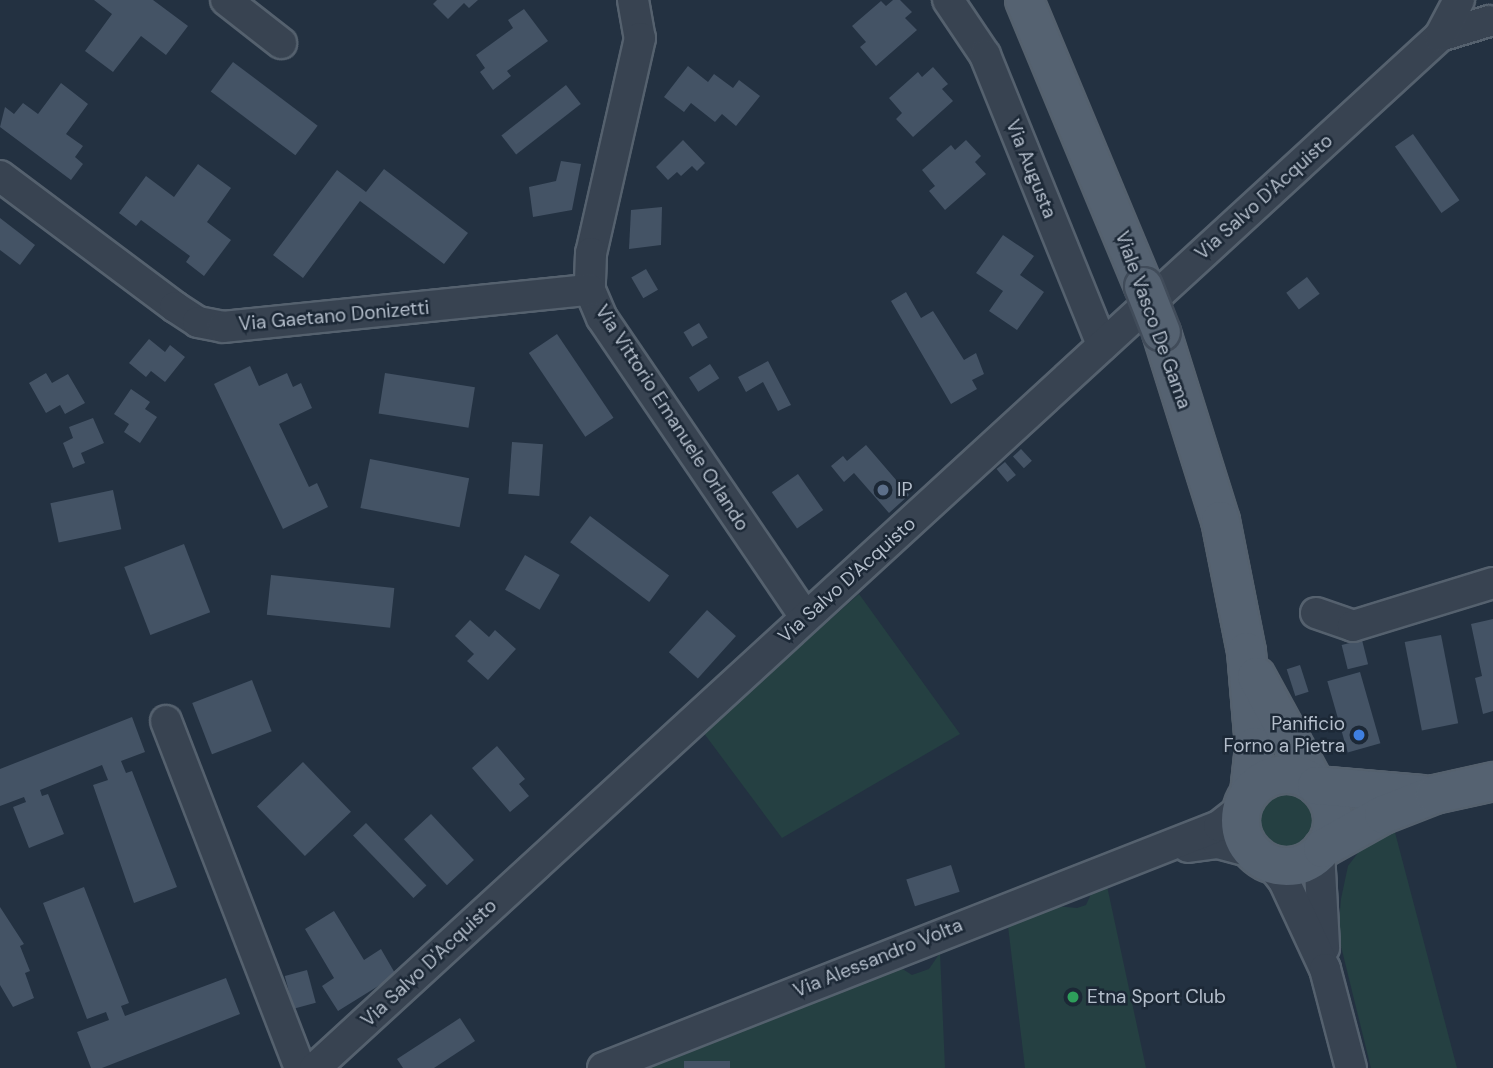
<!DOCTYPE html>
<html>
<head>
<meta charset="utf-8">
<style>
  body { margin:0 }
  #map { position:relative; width:1493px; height:1068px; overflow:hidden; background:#233141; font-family:"DM Sans",sans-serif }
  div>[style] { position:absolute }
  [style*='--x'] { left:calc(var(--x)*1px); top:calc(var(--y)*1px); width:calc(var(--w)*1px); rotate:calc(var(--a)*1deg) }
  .green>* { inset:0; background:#254042 }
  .round { border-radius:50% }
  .building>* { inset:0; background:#445365; transform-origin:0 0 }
  .roads { filter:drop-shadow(2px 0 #55616e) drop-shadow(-2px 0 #55616e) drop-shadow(0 2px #55616e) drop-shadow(0 -2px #55616e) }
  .minor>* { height:30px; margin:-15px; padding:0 15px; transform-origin:15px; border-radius:15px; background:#384351 }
  .major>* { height:37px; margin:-18.5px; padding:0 18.5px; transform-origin:18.5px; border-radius:18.5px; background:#556271 }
  .major>.ring { margin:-18.5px; padding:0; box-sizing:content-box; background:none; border:37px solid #556271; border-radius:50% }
  .bridges { filter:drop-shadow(2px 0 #414c5a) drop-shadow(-2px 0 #414c5a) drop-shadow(0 2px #414c5a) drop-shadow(0 -2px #414c5a) }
  .major-bridge>* { height:37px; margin:-18.5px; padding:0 18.5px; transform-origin:18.5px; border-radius:18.5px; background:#556271 }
  .dots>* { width:19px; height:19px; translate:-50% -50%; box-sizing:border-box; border:4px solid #1c2836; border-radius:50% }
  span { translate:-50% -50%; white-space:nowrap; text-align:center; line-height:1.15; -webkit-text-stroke:5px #1c2836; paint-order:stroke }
  .street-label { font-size:19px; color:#b4becb }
  .poi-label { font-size:19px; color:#b4becb }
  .left { translate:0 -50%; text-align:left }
  .right { translate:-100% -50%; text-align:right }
</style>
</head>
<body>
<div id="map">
  <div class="green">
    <div style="clip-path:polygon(859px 594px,960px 734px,782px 838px,703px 732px)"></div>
    <div class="round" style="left:1256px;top:788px;width:60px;height:60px"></div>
    <div style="clip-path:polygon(1393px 825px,1457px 1068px,1371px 1068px,1338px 934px,1341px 899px,1348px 866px,1364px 845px)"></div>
    <div style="clip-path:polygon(1107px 886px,1146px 1068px,1025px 1068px,1008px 926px,1055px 906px,1077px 908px,1086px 905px,1092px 892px)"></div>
    <div style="clip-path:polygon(940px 953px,945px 1068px,650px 1068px,901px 968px,912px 975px,929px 969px)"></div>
  </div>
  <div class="building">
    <div style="clip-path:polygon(94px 0,153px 0,188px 26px,166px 55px,141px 36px,113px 72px,85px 51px,112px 14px)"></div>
    <div style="clip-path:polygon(437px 0,478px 0,469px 8px,464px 3px,448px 19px,433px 4px)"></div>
    <div style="clip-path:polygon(893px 0,900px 0,912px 12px,905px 18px,917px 30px,876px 66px,860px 47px,866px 42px,852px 26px,881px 1px,886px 6px)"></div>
    <div style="clip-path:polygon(524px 9px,548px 41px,507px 71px,511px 76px,493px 90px,480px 72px,485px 68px,476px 55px,513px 28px,508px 20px)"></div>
    <div style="left:233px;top:62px;width:106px;height:37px;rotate:37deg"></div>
    <div style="clip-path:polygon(688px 66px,708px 82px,714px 74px,733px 88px,739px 80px,760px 96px,736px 126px,722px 114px,715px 122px,691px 103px,684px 112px,664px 97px)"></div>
    <div style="clip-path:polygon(933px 67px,948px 84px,942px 89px,953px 101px,913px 137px,896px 119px,902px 113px,889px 98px,918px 72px,922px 77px)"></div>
    <div style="clip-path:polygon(61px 83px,88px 104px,66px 134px,83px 146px,75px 157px,83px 164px,71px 180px,0 127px,5px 107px,14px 114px,23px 103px,38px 114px)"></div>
    <div style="left:566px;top:85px;width:24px;height:82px;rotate:52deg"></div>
    <div style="left:1413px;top:134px;width:81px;height:22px;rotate:55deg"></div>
    <div style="clip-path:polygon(683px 140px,705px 163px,697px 171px,692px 166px,681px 176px,677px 172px,668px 180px,656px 167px)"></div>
    <div style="clip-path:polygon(966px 140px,981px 156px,975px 162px,986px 174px,945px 210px,929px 191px,935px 186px,922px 170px,951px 145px,955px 150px)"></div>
    <div style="clip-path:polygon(561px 161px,581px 164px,572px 210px,533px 217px,529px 187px,556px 181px)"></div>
    <div style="clip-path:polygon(198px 164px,231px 188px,207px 222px,231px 240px,204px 276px,186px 262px,190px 256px,141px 220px,136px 226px,119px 213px,146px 176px,174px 197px)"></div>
    <div style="clip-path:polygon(384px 169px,468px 233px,444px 264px,360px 201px,303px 278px,273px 255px,337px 170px,366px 192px)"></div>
    <div style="clip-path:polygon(662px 207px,661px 245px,629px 249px,631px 210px)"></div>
    <div style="clip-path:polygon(0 218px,35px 245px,20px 265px,0 250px)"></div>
    <div style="clip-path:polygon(1003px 235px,1034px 256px,1020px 275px,1044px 292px,1017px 330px,989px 311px,1003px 291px,976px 273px)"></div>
    <div style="left:646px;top:269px;width:24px;height:17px;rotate:60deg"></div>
    <div style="left:1307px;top:277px;width:21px;height:26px;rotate:53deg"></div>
    <div style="clip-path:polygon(906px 292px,921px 318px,933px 311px,964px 360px,976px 353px,984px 374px,972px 380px,977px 389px,951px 404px,891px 301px)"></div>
    <div style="left:699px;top:323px;width:17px;height:18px;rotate:59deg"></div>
    <div style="left:557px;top:334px;width:101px;height:34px;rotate:56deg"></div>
    <div style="clip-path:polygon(149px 339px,165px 352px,170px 345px,185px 357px,165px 382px,151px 371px,146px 377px,129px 363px)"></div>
    <div style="clip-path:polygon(768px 361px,791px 405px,778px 411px,763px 382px,746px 392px,738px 377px)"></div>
    <div style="left:710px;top:364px;width:17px;height:25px;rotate:57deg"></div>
    <div style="clip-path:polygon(250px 366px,259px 386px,287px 373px,293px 387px,301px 383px,312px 408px,279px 424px,309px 487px,317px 483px,328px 507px,283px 529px,214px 384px)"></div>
    <div style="clip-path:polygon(46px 373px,52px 383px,68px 374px,85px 403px,65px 414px,60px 405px,46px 413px,29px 383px)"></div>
    <div style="left:385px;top:373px;width:91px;height:41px;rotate:9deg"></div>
    <div style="clip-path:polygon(131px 389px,150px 402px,145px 409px,157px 417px,140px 443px,124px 432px,129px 424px,114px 414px)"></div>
    <div style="clip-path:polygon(93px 418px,104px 443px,81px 453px,85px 463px,73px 468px,63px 443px,73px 438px,69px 427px)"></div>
    <div style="left:512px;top:442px;width:31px;height:52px;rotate:4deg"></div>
    <div style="clip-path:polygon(866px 445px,909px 495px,889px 513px,854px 473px,844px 482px,831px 466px,843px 456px,847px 461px)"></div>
    <div style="left:1021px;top:449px;width:16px;height:11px;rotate:47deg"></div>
    <div style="left:370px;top:459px;width:101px;height:50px;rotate:11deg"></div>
    <div style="left:1005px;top:462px;width:17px;height:11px;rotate:50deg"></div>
    <div style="left:798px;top:474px;width:44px;height:32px;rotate:55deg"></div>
    <div style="left:113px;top:490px;width:40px;height:64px;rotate:78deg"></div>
    <div style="left:590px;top:516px;width:99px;height:33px;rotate:37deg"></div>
    <div style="left:184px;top:544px;width:73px;height:64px;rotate:69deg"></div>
    <div style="left:525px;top:555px;width:40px;height:40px;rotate:30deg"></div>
    <div style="left:271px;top:575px;width:124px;height:40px;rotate:6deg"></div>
    <div style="left:707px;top:610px;width:39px;height:57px;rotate:42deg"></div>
    <div style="clip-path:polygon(1493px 619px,1493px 711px,1483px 714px,1475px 678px,1482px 676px,1471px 624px)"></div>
    <div style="clip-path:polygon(470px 620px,489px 637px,495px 630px,516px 649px,488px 680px,467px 661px,474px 654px,455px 636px)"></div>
    <div style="left:1441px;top:635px;width:90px;height:37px;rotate:79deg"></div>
    <div style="left:1362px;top:640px;width:25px;height:21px;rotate:76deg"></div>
    <div style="left:1300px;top:665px;width:28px;height:14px;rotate:72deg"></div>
    <div style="left:1360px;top:672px;width:74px;height:34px;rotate:74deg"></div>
    <div style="left:252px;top:680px;width:55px;height:64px;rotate:69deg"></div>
    <div style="clip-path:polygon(132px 717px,145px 752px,121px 761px,126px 773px,132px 771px,177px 887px,134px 903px,93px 785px,108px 780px,102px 765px,40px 790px,42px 796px,48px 794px,64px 834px,29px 848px,13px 807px,26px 802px,24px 797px,0 806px,0 769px)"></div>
    <div style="clip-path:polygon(497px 746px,525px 779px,519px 784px,529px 796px,510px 812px,472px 768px)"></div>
    <div style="left:303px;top:762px;width:69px;height:64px;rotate:46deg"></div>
    <div style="left:431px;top:814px;width:63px;height:37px;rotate:47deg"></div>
    <div style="left:366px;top:823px;width:87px;height:18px;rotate:46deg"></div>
    <div style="left:951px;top:865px;width:28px;height:47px;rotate:72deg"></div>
    <div style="clip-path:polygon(84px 887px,129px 1003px,121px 1006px,125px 1016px,226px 978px,240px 1014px,102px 1068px,91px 1068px,77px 1032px,109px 1020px,106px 1012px,87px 1019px,43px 903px)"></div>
    <div style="clip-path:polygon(0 907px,24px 944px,20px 946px,30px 971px,25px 973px,34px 998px,13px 1007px,0 985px)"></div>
    <div style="clip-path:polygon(334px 911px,364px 960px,381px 949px,396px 975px,338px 1011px,322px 986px,334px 978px,305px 929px)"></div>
    <div style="left:307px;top:970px;width:34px;height:23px;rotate:75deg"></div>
    <div style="clip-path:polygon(460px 1018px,475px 1041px,434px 1068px,403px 1068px,397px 1059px)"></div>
    <div style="left:684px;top:1061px;width:46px;height:7px"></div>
  </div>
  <div class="roads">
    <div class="minor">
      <div style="--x:226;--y:0;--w:70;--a:38"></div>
      <div style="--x:633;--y:0;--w:39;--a:80"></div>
      <div style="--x:640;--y:38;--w:221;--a:102.8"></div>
      <div style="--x:591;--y:253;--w:37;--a:92"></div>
      <div style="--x:590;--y:290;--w:30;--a:67"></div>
      <div style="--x:602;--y:318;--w:361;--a:55.8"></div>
      <div style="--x:948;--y:0;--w:66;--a:56.1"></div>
      <div style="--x:985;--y:55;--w:313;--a:68"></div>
      <div style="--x:1440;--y:36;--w:51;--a:-17"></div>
      <div style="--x:0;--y:176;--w:219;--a:36.8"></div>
      <div style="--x:175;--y:307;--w:27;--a:33"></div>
      <div style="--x:198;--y:322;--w:25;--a:11"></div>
      <div style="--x:223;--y:327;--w:369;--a:-5.8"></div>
      <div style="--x:1316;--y:613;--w:39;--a:19"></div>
      <div style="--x:1353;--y:626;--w:146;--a:-17.1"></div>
      <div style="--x:166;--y:721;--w:372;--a:68.9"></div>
      <div style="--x:1188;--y:847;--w:30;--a:-8"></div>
      <div style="--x:1218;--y:843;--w:35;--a:15"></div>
      <div style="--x:1319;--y:851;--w:97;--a:87"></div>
      <div style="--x:1270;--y:863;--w:23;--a:52"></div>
      <div style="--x:1284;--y:881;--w:97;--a:65"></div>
      <div style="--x:1325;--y:969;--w:102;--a:75.3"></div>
      <div style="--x:315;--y:1068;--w:1527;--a:-42.53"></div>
      <div style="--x:1440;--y:36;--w:41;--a:-62.2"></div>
      <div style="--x:603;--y:1068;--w:662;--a:-21.45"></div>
      <div style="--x:1219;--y:826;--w:28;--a:-38"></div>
    </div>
    <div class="major">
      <div style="--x:1024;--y:0;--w:310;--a:67.4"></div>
      <div style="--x:1161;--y:332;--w:197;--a:72.6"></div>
      <div style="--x:1220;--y:520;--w:134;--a:78.8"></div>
      <div style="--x:1246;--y:651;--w:95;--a:85.2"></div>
      <div style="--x:1254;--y:746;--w:46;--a:96.2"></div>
      <div style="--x:1256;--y:676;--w:122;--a:61.5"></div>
      <div class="ring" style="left:1240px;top:774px;width:55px;height:55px"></div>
      <div style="--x:1316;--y:785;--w:106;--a:4.9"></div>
      <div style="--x:1322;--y:848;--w:70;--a:-29.1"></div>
      <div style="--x:1383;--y:814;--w:55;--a:-21.4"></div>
      <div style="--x:1434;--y:794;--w:60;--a:-12.4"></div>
    </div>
  </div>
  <div class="bridges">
    <div class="major-bridge">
      <div style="--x:1143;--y:286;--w:49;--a:68.6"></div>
    </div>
  </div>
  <div class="dots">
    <div style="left:883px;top:490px;background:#5c6f8a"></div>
    <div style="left:1359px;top:735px;background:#3f7fe0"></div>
    <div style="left:1073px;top:997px;background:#2e9e5b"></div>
  </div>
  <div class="street-label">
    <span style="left:1031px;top:169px;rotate:68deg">Via Augusta</span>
    <span style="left:1264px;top:197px;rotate:-42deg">Via Salvo D'Acquisto</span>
    <span style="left:334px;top:316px;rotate:-5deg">Via Gaetano Donizetti</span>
    <span style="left:1153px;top:320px;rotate:70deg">Viale Vasco De Gama</span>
    <span style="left:672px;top:418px;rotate:57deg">Via Vittorio Emanuele Orlando</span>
    <span style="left:847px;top:580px;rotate:-42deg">Via Salvo D'Acquisto</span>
    <span style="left:878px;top:958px;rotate:-22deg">Via Alessandro Volta</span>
    <span style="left:429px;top:963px;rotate:-43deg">Via Salvo D'Acquisto</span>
  </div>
  <div class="poi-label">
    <span class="left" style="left:897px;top:490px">IP</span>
    <span class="right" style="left:1345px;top:735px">Panificio<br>Forno a Pietra</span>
    <span class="left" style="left:1087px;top:997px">Etna Sport Club</span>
  </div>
</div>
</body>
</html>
